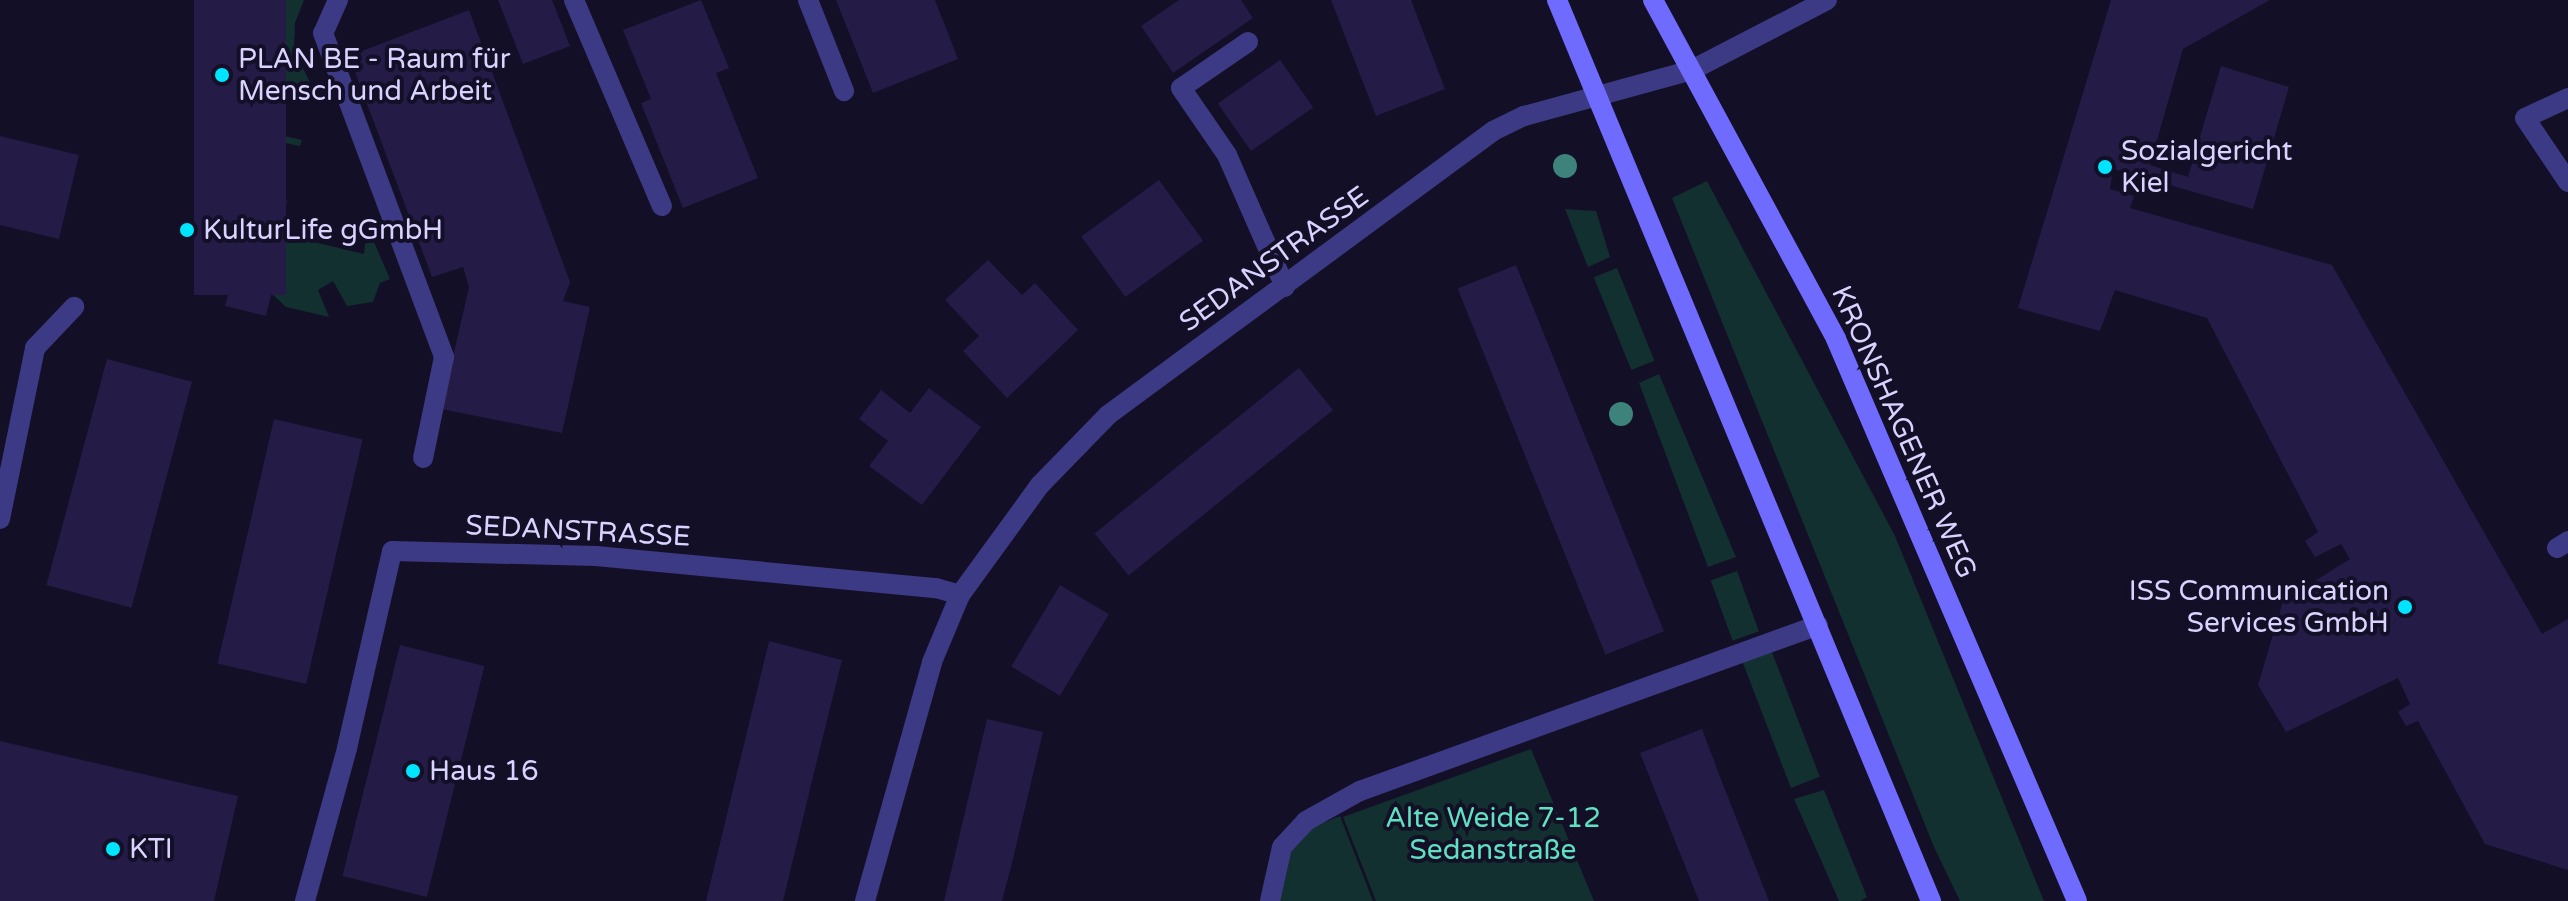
<!DOCTYPE html>
<html>
<head>
<meta charset="utf-8">
<style>
  body { margin:0 }
  #map { position:relative; width:2568px; height:901px; overflow:hidden; background:#130f26; font-family:"Varela Round",sans-serif }
  div>[style] { position:absolute }
  [style*='--x'] { left:calc(var(--x)*1px); top:calc(var(--y)*1px); width:calc(var(--w)*1px); rotate:calc(var(--a)*1deg) }
  .green>* { inset:0; background:#12302f; transform-origin:0 0 }
  .building>* { inset:0; background:#241b47; transform-origin:0 0 }
  .service>* { height:20px; margin:-10px; padding:0 10px; transform-origin:10px; border-radius:10px; background:#3d3a85 }
  .minor>* { height:20px; margin:-10px; padding:0 10px; transform-origin:10px; border-radius:10px; background:#3d3a85 }
  .secondary>* { height:20px; margin:-10px; padding:0 10px; transform-origin:10px; border-radius:10px; background:#6f6bff }
  .trees>* { width:24px; height:24px; margin:-12px; border-radius:50%; background:#3d827b }
  .dots>* { width:22px; height:22px; translate:-50% -50%; box-sizing:border-box; border:4px solid #130f26; border-radius:50% }
  span { translate:-50% -50%; white-space:nowrap; text-align:center; line-height:1.15; -webkit-text-stroke:8px #130f26; paint-order:stroke }
  .poi-label { font-size:28px; color:#d9d4ff }
  .left { translate:0 -50%; text-align:left }
  .right { translate:-100% -50%; text-align:right }
  .street-label { font-size:28px; color:#d9d4ff }
  .park-label { font-size:28px; color:#5fe0c0 }
</style>
</head>
<body>
<div id="map">
  <div class="green">
    <div style="clip-path:polygon(286px 0,304px 0,295px 23px,294px 51px,313px 88px,280px 81px,267px 132px,302px 140px,300px 146px,267px 139px,255px 190px,287px 200px,280px 234px,364px 254px,365px 244px,373px 240px,390px 279px,380px 283px,373px 302px,347px 306px,333px 281px,318px 290px,329px 317px,286px 307px,271px 293px,274px 280px,237px 270px,239px 255px,271px 263px,276px 239px,229px 230px)"></div>
    <div style="clip-path:polygon(1707px 181px,1895px 536px,2044px 901px,1960px 901px,1934px 847px,1672px 198px)"></div>
    <div style="clip-path:polygon(1565px 209px,1596px 211px,1610px 257px,1588px 267px)"></div>
    <div style="left:1617px;top:268px;width:100px;height:25px;rotate:68deg"></div>
    <div style="clip-path:polygon(1659px 374px,1736px 557px,1708px 567px,1639px 383px)"></div>
    <div style="left:1737px;top:571px;width:64px;height:28px;rotate:70deg"></div>
    <div style="left:1770px;top:647px;width:139px;height:31px;rotate:69deg"></div>
    <div style="clip-path:polygon(1531px 749px,1594px 901px,1376px 901px,1343px 817px)"></div>
    <div style="clip-path:polygon(1824px 790px,1867px 897px,1860px 901px,1839px 901px,1794px 799px)"></div>
    <div style="clip-path:polygon(1340px 816px,1373px 901px,1274px 901px,1289px 854px,1313px 827px)"></div>
  </div>
  <div class="building">
    <div style="left:194px;top:0;width:92px;height:295px"></div>
    <div style="clip-path:polygon(498px 0,552px 0,570px 46px,523px 64px)"></div>
    <div style="clip-path:polygon(701px 0,729px 68px,716px 73px,758px 178px,683px 208px,641px 103px,651px 99px,623px 30px)"></div>
    <div style="clip-path:polygon(836px 0,935px 0,958px 59px,873px 93px)"></div>
    <div style="clip-path:polygon(1179px 0,1241px 0,1253px 18px,1173px 73px,1141px 26px)"></div>
    <div style="clip-path:polygon(1331px 0,1411px 0,1445px 89px,1376px 116px)"></div>
    <div style="clip-path:polygon(2111px 0,2270px 0,2183px 49px,2150px 165px,2188px 177px,2221px 66px,2289px 87px,2253px 209px,2113px 169px,2110px 189px,2134px 196px,2130px 208px,2332px 265px,2542px 634px,2568px 619px,2568px 870px,2485px 844px,2418px 721px,2406px 726px,2398px 712px,2410px 704px,2398px 678px,2286px 732px,2258px 685px,2283px 601px,2350px 559px,2341px 544px,2315px 557px,2305px 541px,2318px 532px,2207px 318px,2115px 290px,2100px 331px,2018px 308px)"></div>
    <div style="clip-path:polygon(469px 10px,570px 282px,563px 301px,590px 307px,562px 433px,441px 409px,469px 287px,463px 267px,432px 277px,349px 56px)"></div>
    <div style="left:1280px;top:60px;width:58px;height:76px;rotate:55deg"></div>
    <div style="clip-path:polygon(0 136px,79px 155px,59px 239px,0 225px)"></div>
    <div style="left:1159px;top:180px;width:75px;height:96px;rotate:54deg"></div>
    <div style="clip-path:polygon(988px 260px,1022px 295px,1035px 283px,1078px 330px,1007px 398px,963px 351px,979px 336px,945px 300px)"></div>
    <div style="left:1516px;top:265px;width:395px;height:63px;rotate:68deg"></div>
    <div style="left:234px;top:270px;width:42px;height:37px;rotate:14deg"></div>
    <div style="left:107px;top:359px;width:88px;height:234px;rotate:15deg"></div>
    <div style="left:1299px;top:368px;width:54px;height:263px;rotate:51deg"></div>
    <div style="clip-path:polygon(929px 388px,981px 427px,922px 505px,869px 466px,888px 441px,859px 419px,881px 390px,910px 413px)"></div>
    <div style="left:274px;top:419px;width:91px;height:251px;rotate:13deg"></div>
    <div style="left:1060px;top:585px;width:57px;height:95px;rotate:31deg"></div>
    <div style="clip-path:polygon(769px 641px,842px 660px,811px 785px,783px 901px,706px 901px)"></div>
    <div style="left:400px;top:645px;width:87px;height:238px;rotate:14deg"></div>
    <div style="clip-path:polygon(987px 719px,1043px 732px,1013px 859px,1002px 901px,944px 901px)"></div>
    <div style="clip-path:polygon(1702px 729px,1722px 782px,1769px 901px,1699px 901px,1640px 753px)"></div>
    <div style="clip-path:polygon(0 741px,238px 796px,214px 901px,0 901px)"></div>
  </div>
  <div class="service">
    <div style="--x:338;--y:0;--w:36;--a:114"></div>
    <div style="--x:323;--y:33;--w:346;--a:69.5"></div>
    <div style="--x:444;--y:357;--w:103;--a:101.7"></div>
    <div style="--x:574;--y:0;--w:224;--a:66.9"></div>
    <div style="--x:808;--y:0;--w:98;--a:68.4"></div>
    <div style="--x:1248;--y:42;--w:81;--a:145.5"></div>
    <div style="--x:1181;--y:88;--w:81;--a:55.5"></div>
    <div style="--x:1227;--y:155;--w:144;--a:66.3"></div>
    <div style="--x:1692;--y:70;--w:152;--a:-27.4"></div>
    <div style="--x:2568;--y:98;--w:47;--a:155.1"></div>
    <div style="--x:2525;--y:118;--w:77;--a:56.1"></div>
    <div style="--x:0;--y:519;--w:175;--a:-78.4"></div>
    <div style="--x:35;--y:348;--w:57;--a:-46.4"></div>
    <div style="--x:2557;--y:548;--w:13;--a:-32"></div>
    <div style="--x:305;--y:901;--w:159;--a:-74.6"></div>
    <div style="--x:1270;--y:901;--w:55;--a:-77.5"></div>
    <div style="--x:1282;--y:847;--w:35;--a:-47"></div>
    <div style="--x:1306;--y:821;--w:62;--a:-29.1"></div>
    <div style="--x:1360;--y:791;--w:487;--a:-19.9"></div>
  </div>
  <div class="minor">
    <div style="--x:347;--y:748;--w:202;--a:-77.1"></div>
    <div style="--x:392;--y:551;--w:204;--a:1.4"></div>
    <div style="--x:596;--y:556;--w:342;--a:5.4"></div>
    <div style="--x:936;--y:588;--w:25;--a:16"></div>
    <div style="--x:865;--y:901;--w:248;--a:-74.3"></div>
    <div style="--x:932;--y:662;--w:73;--a:-67.3"></div>
    <div style="--x:960;--y:595;--w:136;--a:-54"></div>
    <div style="--x:1040;--y:485;--w:98;--a:-45.8"></div>
    <div style="--x:1108;--y:415;--w:478;--a:-36.4"></div>
    <div style="--x:1493;--y:131;--w:34;--a:-26"></div>
    <div style="--x:1524;--y:116;--w:174;--a:-15.3"></div>
  </div>
  <div class="secondary">
    <div style="--x:1557;--y:0;--w:976;--a:67.46"></div>
    <div style="--x:1653;--y:0;--w:385;--a:61.6"></div>
    <div style="--x:1836;--y:339;--w:611;--a:66.79"></div>
  </div>
  <div class="trees">
    <div style="left:1565px;top:166px"></div>
    <div style="left:1621px;top:414px"></div>
  </div>
  <div class="dots">
    <div style="left:222px;top:75px;background:#00e5ff"></div>
    <div style="left:2105px;top:167px;background:#00e5ff"></div>
    <div style="left:187px;top:230px;background:#00e5ff"></div>
    <div style="left:2405px;top:607px;background:#00e5ff"></div>
    <div style="left:413px;top:771px;background:#00e5ff"></div>
    <div style="left:113px;top:849px;background:#00e5ff"></div>
  </div>
  <div class="poi-label">
    <span class="left" style="left:238px;top:75px">PLAN BE - Raum für<br>Mensch und Arbeit</span>
    <span class="left" style="left:2121px;top:167px">Sozialgericht<br>Kiel</span>
    <span class="left" style="left:203px;top:230px">KulturLife gGmbH</span>
    <span class="right" style="left:2389px;top:607px">ISS Communication<br>Services GmbH</span>
    <span class="left" style="left:429px;top:771px">Haus 16</span>
    <span class="left" style="left:129px;top:849px">KTI</span>
  </div>
  <div class="street-label">
    <span style="left:1274px;top:259px;rotate:-36deg">SEDANSTRASSE</span>
    <span style="left:1904px;top:432px;rotate:66deg">KRONSHAGENER WEG</span>
    <span style="left:578px;top:531px;rotate:3deg">SEDANSTRASSE</span>
  </div>
  <div class="park-label">
    <span style="left:1493px;top:834px">Alte Weide 7-12<br>Sedanstraße</span>
  </div>
</div>
</body>
</html>
